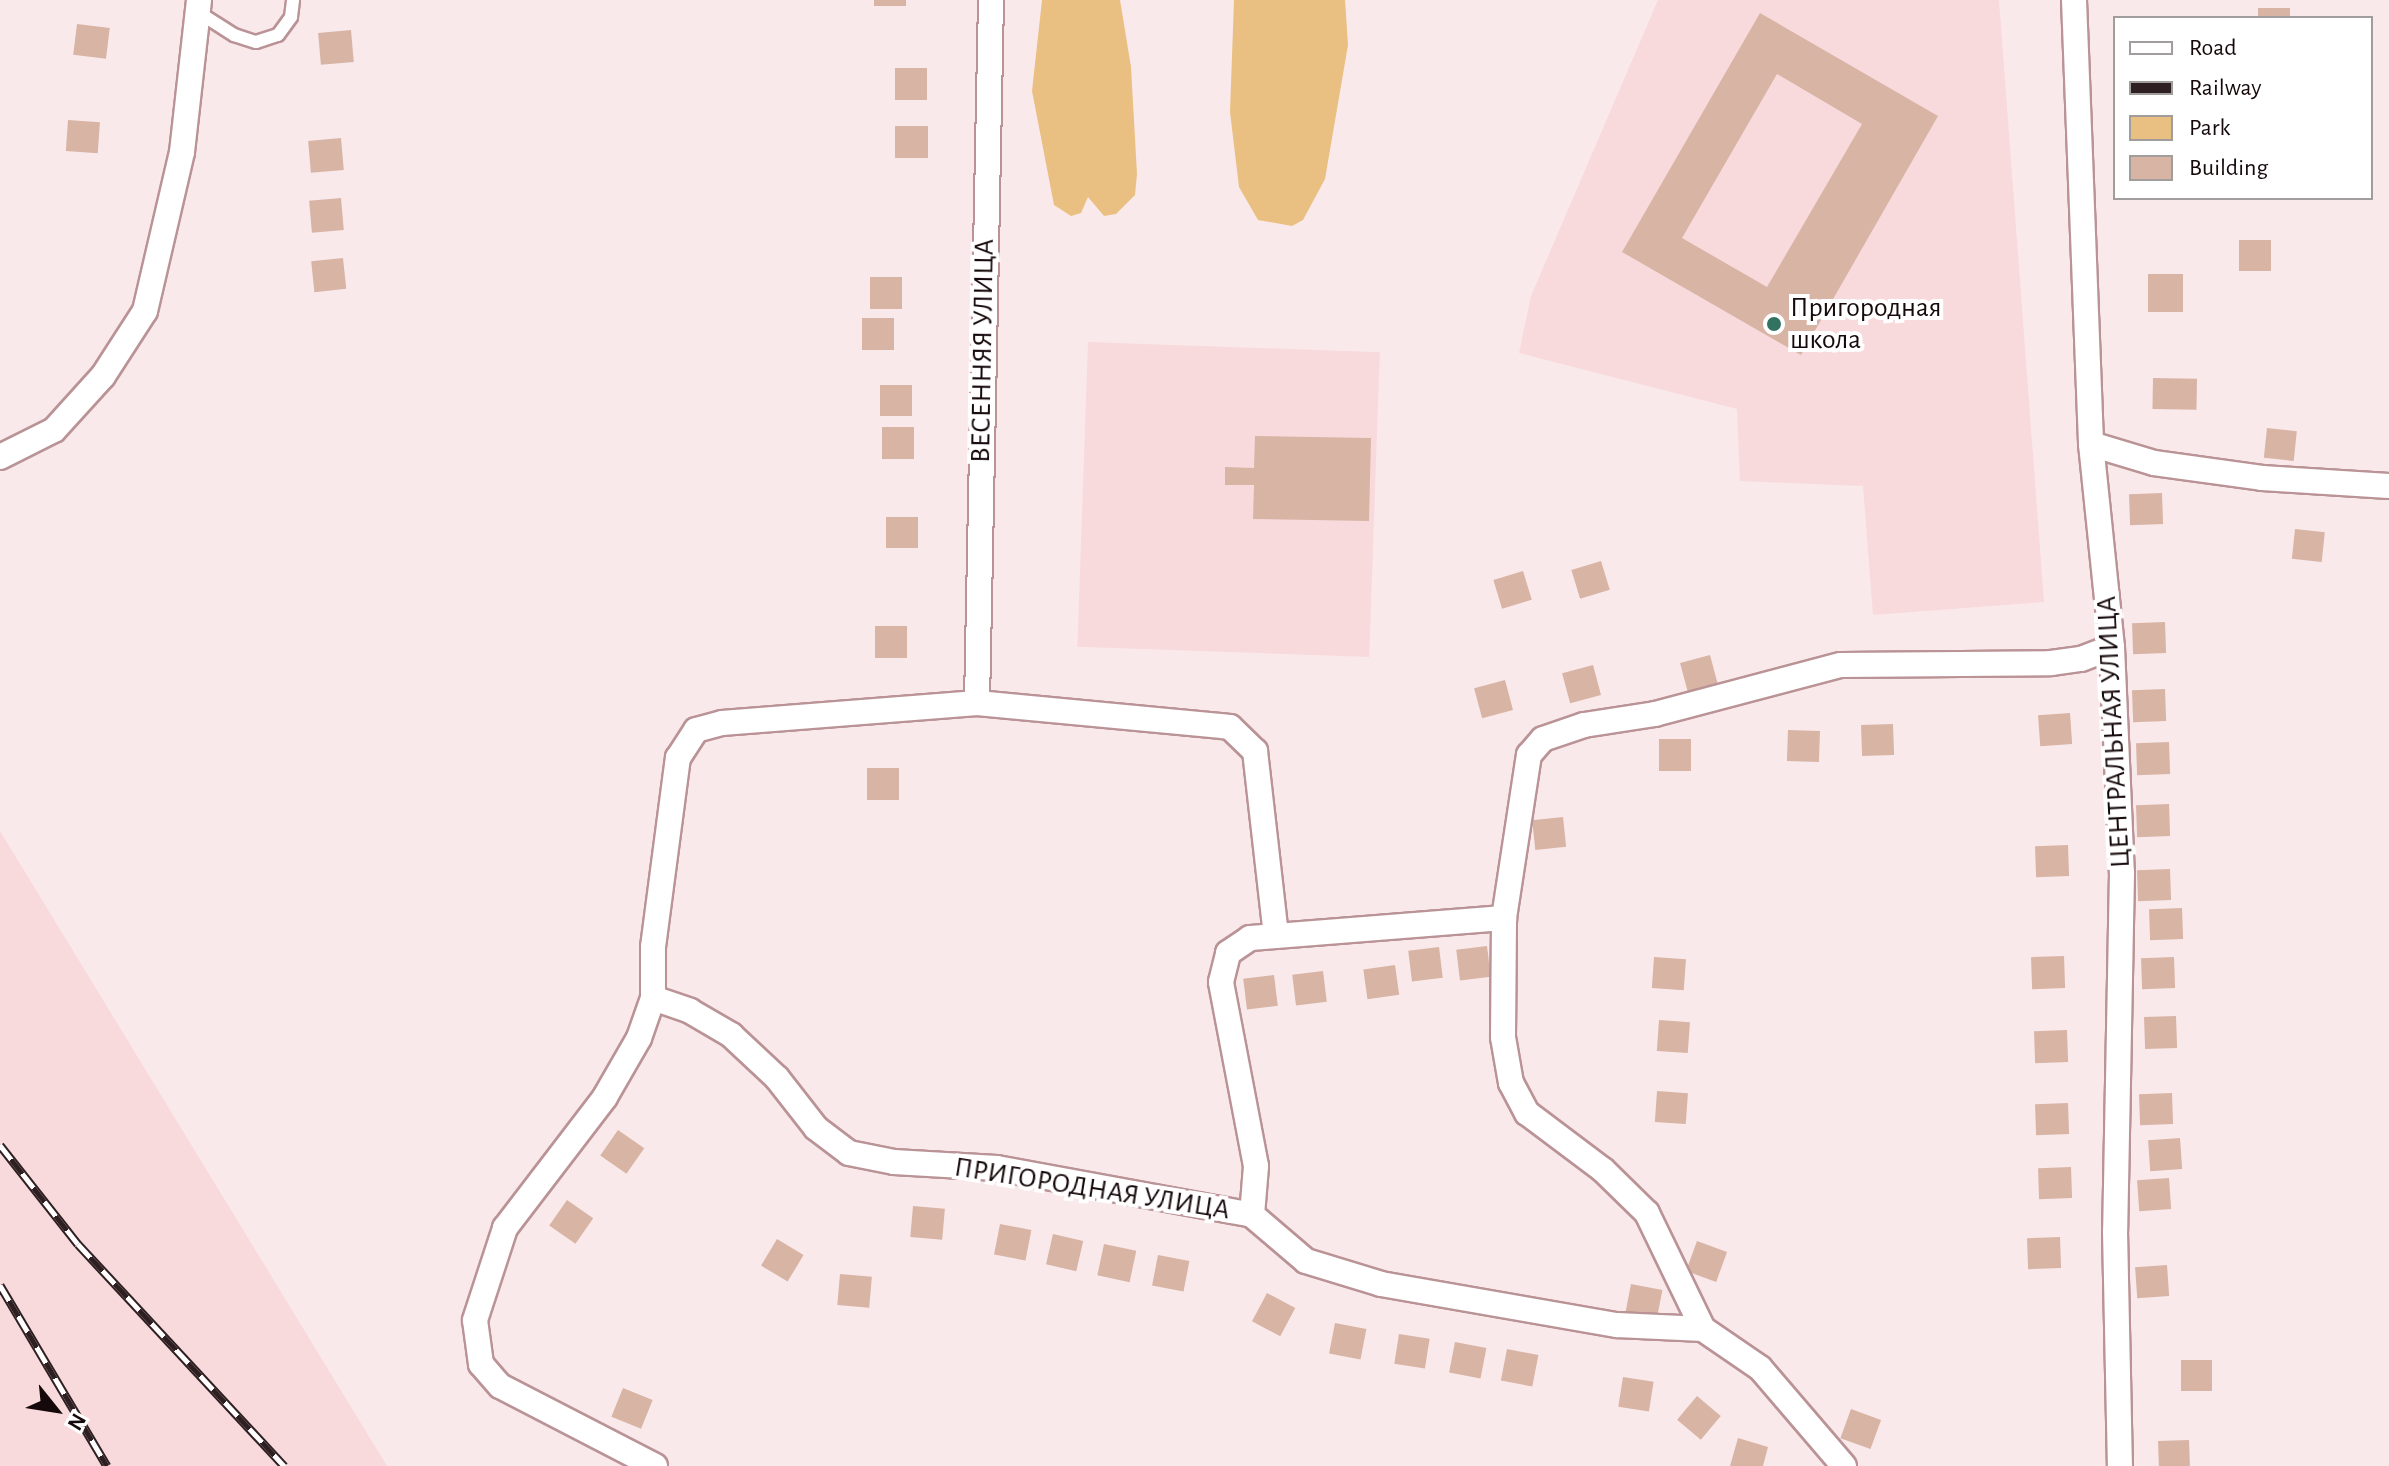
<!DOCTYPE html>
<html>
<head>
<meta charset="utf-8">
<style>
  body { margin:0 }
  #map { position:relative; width:2389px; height:1466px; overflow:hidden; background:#fae9ea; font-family:"Alegreya Sans",sans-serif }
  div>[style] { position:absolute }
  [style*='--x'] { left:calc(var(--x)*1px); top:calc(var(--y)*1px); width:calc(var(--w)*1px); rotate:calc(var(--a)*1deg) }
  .built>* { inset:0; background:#f8dadc; transform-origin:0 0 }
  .green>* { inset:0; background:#eac082 }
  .building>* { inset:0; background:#d8b4a5; transform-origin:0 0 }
  .roads { filter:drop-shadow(2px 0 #ba9396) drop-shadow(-2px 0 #ba9396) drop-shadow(0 2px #ba9396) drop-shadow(0 -2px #ba9396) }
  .service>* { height:12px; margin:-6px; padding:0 6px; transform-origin:6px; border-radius:6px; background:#fff }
  .minor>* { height:24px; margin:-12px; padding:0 12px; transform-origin:12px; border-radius:12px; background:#fff }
  .rail>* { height:9px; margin-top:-4.5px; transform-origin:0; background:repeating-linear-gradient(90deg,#fff 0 18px,#2e2022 0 36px); box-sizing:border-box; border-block:2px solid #2e2022 }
  .dots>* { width:22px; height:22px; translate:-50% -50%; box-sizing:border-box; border:4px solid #fff; border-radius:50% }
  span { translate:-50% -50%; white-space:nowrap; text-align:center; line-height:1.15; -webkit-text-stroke:8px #fff; paint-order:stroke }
  .poi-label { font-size:28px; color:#16090b }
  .left { translate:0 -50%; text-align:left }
  .street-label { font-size:28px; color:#16090b }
  .legend { position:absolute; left:2113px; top:16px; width:260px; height:184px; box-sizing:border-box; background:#fff; border:2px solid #a29d9d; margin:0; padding:10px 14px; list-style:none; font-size:24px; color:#16090b }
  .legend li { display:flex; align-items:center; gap:16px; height:40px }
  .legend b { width:40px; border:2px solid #a29d9d }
  .north { position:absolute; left:16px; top:1370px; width:80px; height:80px; -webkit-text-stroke:6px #fff; paint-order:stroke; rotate:120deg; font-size:22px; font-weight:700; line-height:32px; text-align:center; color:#16090b }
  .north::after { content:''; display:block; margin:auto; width:28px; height:36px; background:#16090b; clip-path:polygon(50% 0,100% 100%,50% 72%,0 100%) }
</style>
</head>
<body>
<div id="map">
  <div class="built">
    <div style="clip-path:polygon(1658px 0,1999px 0,2044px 602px,1873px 615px,1863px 486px,1740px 481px,1737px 409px,1519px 353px,1531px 296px)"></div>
    <div style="left:1088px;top:342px;width:292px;height:305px;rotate:2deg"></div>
    <div style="clip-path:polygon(0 831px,387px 1466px,0 1466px)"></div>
  </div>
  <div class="green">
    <div style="clip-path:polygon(1042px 0,1120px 0,1131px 67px,1137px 174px,1135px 195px,1116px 214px,1104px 216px,1088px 197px,1081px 213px,1071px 216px,1054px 205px,1032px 91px)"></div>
    <div style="clip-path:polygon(1234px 0,1345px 0,1348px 45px,1325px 179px,1303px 220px,1292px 226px,1258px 220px,1239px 187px,1230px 112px)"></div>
  </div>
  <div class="building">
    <div style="left:874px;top:0;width:32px;height:6px"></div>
    <div style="left:2290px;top:8px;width:10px;height:32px;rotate:90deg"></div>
    <div style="clip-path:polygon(evenodd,1760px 13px,1938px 116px,1801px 355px,1622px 252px,1760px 13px,1777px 74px,1862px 124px,1767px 287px,1682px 238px,1777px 74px)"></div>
    <div style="left:77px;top:24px;width:33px;height:31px;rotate:7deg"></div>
    <div style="left:351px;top:30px;width:32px;height:33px;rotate:85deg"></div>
    <div style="left:895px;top:68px;width:32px;height:32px"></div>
    <div style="left:68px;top:120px;width:32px;height:31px;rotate:4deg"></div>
    <div style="left:928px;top:126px;width:32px;height:33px;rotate:90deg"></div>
    <div style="left:341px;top:138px;width:32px;height:33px;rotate:85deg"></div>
    <div style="left:341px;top:198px;width:32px;height:32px;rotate:85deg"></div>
    <div style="left:2271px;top:240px;width:31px;height:32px;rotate:90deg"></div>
    <div style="left:343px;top:258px;width:31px;height:32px;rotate:84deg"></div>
    <div style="left:2183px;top:274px;width:38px;height:35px;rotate:90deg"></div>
    <div style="left:870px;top:277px;width:32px;height:32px"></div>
    <div style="left:862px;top:318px;width:32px;height:32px"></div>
    <div style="left:2153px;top:378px;width:44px;height:31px;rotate:1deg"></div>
    <div style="left:880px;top:385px;width:32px;height:31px"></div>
    <div style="left:882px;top:427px;width:32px;height:32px"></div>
    <div style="left:2267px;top:428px;width:30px;height:30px;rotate:6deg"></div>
    <div style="clip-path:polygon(1255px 436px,1371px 438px,1369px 521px,1253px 519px,1254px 485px,1225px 485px,1225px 467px,1254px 468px)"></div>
    <div style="left:2162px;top:493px;width:31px;height:33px;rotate:88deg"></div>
    <div style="left:886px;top:517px;width:32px;height:31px"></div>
    <div style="left:2295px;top:529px;width:30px;height:30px;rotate:6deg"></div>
    <div style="left:1601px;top:561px;width:30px;height:31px;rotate:73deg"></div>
    <div style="left:1523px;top:571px;width:30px;height:31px;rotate:73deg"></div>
    <div style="left:2165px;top:622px;width:31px;height:33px;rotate:88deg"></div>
    <div style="left:875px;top:626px;width:32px;height:32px"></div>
    <div style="left:1710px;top:655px;width:31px;height:31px;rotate:75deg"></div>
    <div style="left:1593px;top:665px;width:31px;height:32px;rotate:75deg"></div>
    <div style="left:1505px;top:680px;width:31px;height:32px;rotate:75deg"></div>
    <div style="left:2165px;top:689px;width:32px;height:33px;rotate:88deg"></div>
    <div style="left:2070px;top:713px;width:31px;height:32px;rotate:86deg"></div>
    <div style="left:1893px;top:724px;width:31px;height:32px;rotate:88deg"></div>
    <div style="left:1788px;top:730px;width:32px;height:31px;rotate:2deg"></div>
    <div style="left:1691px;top:739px;width:32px;height:32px;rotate:90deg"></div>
    <div style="left:2169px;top:742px;width:32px;height:33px;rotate:88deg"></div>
    <div style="left:899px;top:768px;width:32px;height:32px;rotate:90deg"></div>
    <div style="left:2169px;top:804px;width:32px;height:33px;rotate:88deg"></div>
    <div style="left:1563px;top:817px;width:30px;height:31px;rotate:84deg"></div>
    <div style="left:2068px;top:845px;width:31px;height:33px;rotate:88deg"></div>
    <div style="left:2170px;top:869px;width:31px;height:33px;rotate:88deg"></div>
    <div style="left:2182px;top:908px;width:31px;height:33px;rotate:88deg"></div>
    <div style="left:1487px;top:946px;width:31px;height:31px;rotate:83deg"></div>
    <div style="left:1439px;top:947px;width:31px;height:31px;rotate:83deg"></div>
    <div style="left:2064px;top:956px;width:32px;height:33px;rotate:88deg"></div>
    <div style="left:1654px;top:957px;width:32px;height:31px;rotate:4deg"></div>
    <div style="left:2174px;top:957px;width:31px;height:33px;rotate:88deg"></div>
    <div style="left:1395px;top:965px;width:30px;height:32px;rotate:82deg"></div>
    <div style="left:1323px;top:971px;width:31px;height:31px;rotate:83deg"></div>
    <div style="left:1274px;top:975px;width:31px;height:31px;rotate:83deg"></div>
    <div style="left:2176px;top:1016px;width:32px;height:32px;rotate:88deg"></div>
    <div style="left:1659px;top:1020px;width:31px;height:31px;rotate:4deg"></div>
    <div style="left:2067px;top:1030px;width:32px;height:33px;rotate:88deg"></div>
    <div style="left:1657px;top:1091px;width:31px;height:31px;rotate:4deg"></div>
    <div style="left:2172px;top:1093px;width:31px;height:33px;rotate:88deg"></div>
    <div style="left:2068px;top:1103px;width:31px;height:33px;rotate:88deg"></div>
    <div style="left:618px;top:1130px;width:32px;height:31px;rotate:35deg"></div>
    <div style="left:2180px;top:1138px;width:31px;height:32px;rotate:86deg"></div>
    <div style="left:2071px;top:1167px;width:31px;height:33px;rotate:88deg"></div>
    <div style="left:2169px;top:1178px;width:31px;height:32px;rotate:86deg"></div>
    <div style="left:567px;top:1200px;width:32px;height:31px;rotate:35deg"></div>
    <div style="left:913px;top:1206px;width:32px;height:31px;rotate:5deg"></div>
    <div style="left:1000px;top:1224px;width:32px;height:31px;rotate:11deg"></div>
    <div style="left:1053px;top:1234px;width:31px;height:31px;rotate:13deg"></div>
    <div style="left:2060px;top:1237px;width:31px;height:33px;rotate:88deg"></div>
    <div style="left:777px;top:1239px;width:31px;height:31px;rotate:31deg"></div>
    <div style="left:1697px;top:1241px;width:32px;height:32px;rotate:20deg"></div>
    <div style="left:1104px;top:1244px;width:33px;height:32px;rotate:12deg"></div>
    <div style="left:1158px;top:1255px;width:32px;height:31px;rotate:11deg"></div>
    <div style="left:2167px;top:1265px;width:31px;height:32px;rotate:86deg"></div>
    <div style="left:840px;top:1274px;width:32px;height:31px;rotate:5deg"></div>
    <div style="left:1631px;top:1284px;width:32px;height:32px;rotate:11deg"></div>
    <div style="left:1267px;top:1293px;width:32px;height:32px;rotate:28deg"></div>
    <div style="left:1335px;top:1323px;width:32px;height:31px;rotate:11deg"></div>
    <div style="left:1399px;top:1334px;width:31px;height:30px;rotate:9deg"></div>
    <div style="left:1455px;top:1342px;width:32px;height:31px;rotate:11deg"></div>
    <div style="left:1507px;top:1349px;width:32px;height:32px;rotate:11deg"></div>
    <div style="left:2181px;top:1360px;width:31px;height:31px"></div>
    <div style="left:1623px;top:1377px;width:31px;height:30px;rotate:9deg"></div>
    <div style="left:623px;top:1388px;width:32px;height:31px;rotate:22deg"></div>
    <div style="left:1697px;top:1396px;width:31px;height:31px;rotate:40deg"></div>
    <div style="left:1851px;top:1409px;width:32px;height:31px;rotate:20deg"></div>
    <div style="clip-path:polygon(1738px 1438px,1768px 1447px,1763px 1466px,1730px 1466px)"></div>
    <div style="left:2189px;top:1440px;width:26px;height:31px;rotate:88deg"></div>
  </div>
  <div class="roads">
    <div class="service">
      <div style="--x:198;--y:12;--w:43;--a:32.6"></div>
      <div style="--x:234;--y:35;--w:23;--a:18"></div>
      <div style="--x:256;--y:42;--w:23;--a:-18"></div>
      <div style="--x:278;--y:35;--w:22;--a:-54"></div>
      <div style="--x:291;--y:17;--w:17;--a:-83"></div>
    </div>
    <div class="minor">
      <div style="--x:2074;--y:0;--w:444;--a:87.8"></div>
      <div style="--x:2091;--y:444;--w:204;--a:84.1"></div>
      <div style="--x:2112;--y:647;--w:226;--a:87.5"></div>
      <div style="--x:2122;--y:873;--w:358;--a:91.1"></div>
      <div style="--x:2115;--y:1231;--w:235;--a:88.8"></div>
      <div style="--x:2091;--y:444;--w:66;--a:16.8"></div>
      <div style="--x:2154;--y:463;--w:109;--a:7.9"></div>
      <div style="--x:2262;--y:478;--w:127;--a:3.6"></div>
      <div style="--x:0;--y:457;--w:60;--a:-26.6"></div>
      <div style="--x:54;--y:430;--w:73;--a:-47.8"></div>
      <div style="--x:103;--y:376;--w:77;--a:-57.1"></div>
      <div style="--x:145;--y:311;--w:163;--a:-76.9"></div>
      <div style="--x:182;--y:152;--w:153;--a:-83.6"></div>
      <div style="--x:977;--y:703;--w:703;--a:-88.86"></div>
      <div style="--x:653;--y:998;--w:39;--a:19"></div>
      <div style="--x:690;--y:1011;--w:48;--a:30.3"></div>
      <div style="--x:731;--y:1035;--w:63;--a:43.1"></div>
      <div style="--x:777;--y:1078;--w:63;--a:52"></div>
      <div style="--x:816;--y:1128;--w:41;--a:37.1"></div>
      <div style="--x:849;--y:1153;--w:46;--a:11.3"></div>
      <div style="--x:894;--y:1162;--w:103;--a:3.3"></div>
      <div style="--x:997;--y:1168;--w:259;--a:10.4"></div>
      <div style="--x:1252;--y:1215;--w:71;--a:40.4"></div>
      <div style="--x:1306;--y:1261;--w:78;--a:17"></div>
      <div style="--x:1381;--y:1284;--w:240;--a:9.9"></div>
      <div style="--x:1617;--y:1325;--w:86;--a:2.7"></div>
      <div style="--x:1703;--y:1329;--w:69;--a:34.4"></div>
      <div style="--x:1760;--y:1368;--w:129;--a:49.4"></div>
      <div style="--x:1252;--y:1215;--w:49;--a:-85.3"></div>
      <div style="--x:1256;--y:1166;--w:187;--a:-100.8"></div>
      <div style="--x:1221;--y:982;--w:30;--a:-76"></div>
      <div style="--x:1228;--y:953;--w:27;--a:-34"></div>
      <div style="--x:1250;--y:938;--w:255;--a:-4.5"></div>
      <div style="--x:1703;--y:1329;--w:129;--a:-115.8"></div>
      <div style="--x:1647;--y:1213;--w:62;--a:-135.7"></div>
      <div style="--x:1603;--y:1170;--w:95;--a:-143.1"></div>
      <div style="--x:1527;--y:1113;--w:34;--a:-118"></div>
      <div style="--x:1511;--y:1083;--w:47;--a:-99.9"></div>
      <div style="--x:1503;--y:1037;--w:119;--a:-89.5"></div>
      <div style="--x:1504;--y:918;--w:165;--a:-81.3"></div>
      <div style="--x:1529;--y:755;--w:21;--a:-49"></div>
      <div style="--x:1543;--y:739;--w:43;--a:-18.9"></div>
      <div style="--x:1584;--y:725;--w:72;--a:-8.8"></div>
      <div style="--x:1655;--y:714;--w:192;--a:-14.8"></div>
      <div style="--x:1841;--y:665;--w:210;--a:-0.5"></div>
      <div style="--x:2051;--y:663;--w:30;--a:-8"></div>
      <div style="--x:2081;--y:659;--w:33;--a:-21"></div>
      <div style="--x:655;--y:1466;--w:174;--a:-152.7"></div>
      <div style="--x:500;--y:1386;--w:29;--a:-131"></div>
      <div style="--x:481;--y:1364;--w:44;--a:-97.8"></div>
      <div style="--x:475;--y:1320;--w:97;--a:-71.9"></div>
      <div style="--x:505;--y:1228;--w:165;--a:-52.6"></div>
      <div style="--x:605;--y:1097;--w:68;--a:-60"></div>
      <div style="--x:639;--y:1038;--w:42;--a:-70.7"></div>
      <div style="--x:653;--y:998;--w:51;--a:-90"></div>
      <div style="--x:653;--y:947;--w:191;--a:-82.5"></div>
      <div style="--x:678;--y:758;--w:33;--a:-57"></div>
      <div style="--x:696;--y:730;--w:27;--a:-15"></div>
      <div style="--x:722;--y:723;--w:256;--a:-4.5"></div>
      <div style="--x:977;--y:703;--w:254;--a:5.4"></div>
      <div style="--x:1230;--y:727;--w:35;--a:44"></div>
      <div style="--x:1255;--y:751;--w:186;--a:83.5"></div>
    </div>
  </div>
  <div class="rail">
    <div style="--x:0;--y:1145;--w:126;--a:51.8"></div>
    <div style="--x:78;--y:1244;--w:303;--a:47.1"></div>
    <div style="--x:0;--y:1285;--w:210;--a:59.4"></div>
  </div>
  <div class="dots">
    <div style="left:1774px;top:324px;background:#327261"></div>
  </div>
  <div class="poi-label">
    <span class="left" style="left:1790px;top:324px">Пригородная<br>школа</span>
  </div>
  <div class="street-label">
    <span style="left:983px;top:351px;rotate:-89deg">ВЕСЕННЯЯ УЛИЦА</span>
    <span style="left:2114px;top:732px;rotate:-93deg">ЦЕНТРАЛЬНАЯ УЛИЦА</span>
    <span style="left:1092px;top:1189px;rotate:9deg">ПРИГОРОДНАЯ УЛИЦА</span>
  </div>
  <ul class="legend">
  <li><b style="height:10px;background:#fff"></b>Road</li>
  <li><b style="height:10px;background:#2e2022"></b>Railway</li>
  <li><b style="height:22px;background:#eac082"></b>Park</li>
  <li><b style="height:22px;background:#d8b4a5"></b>Building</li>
  </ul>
  <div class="north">N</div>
</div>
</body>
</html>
